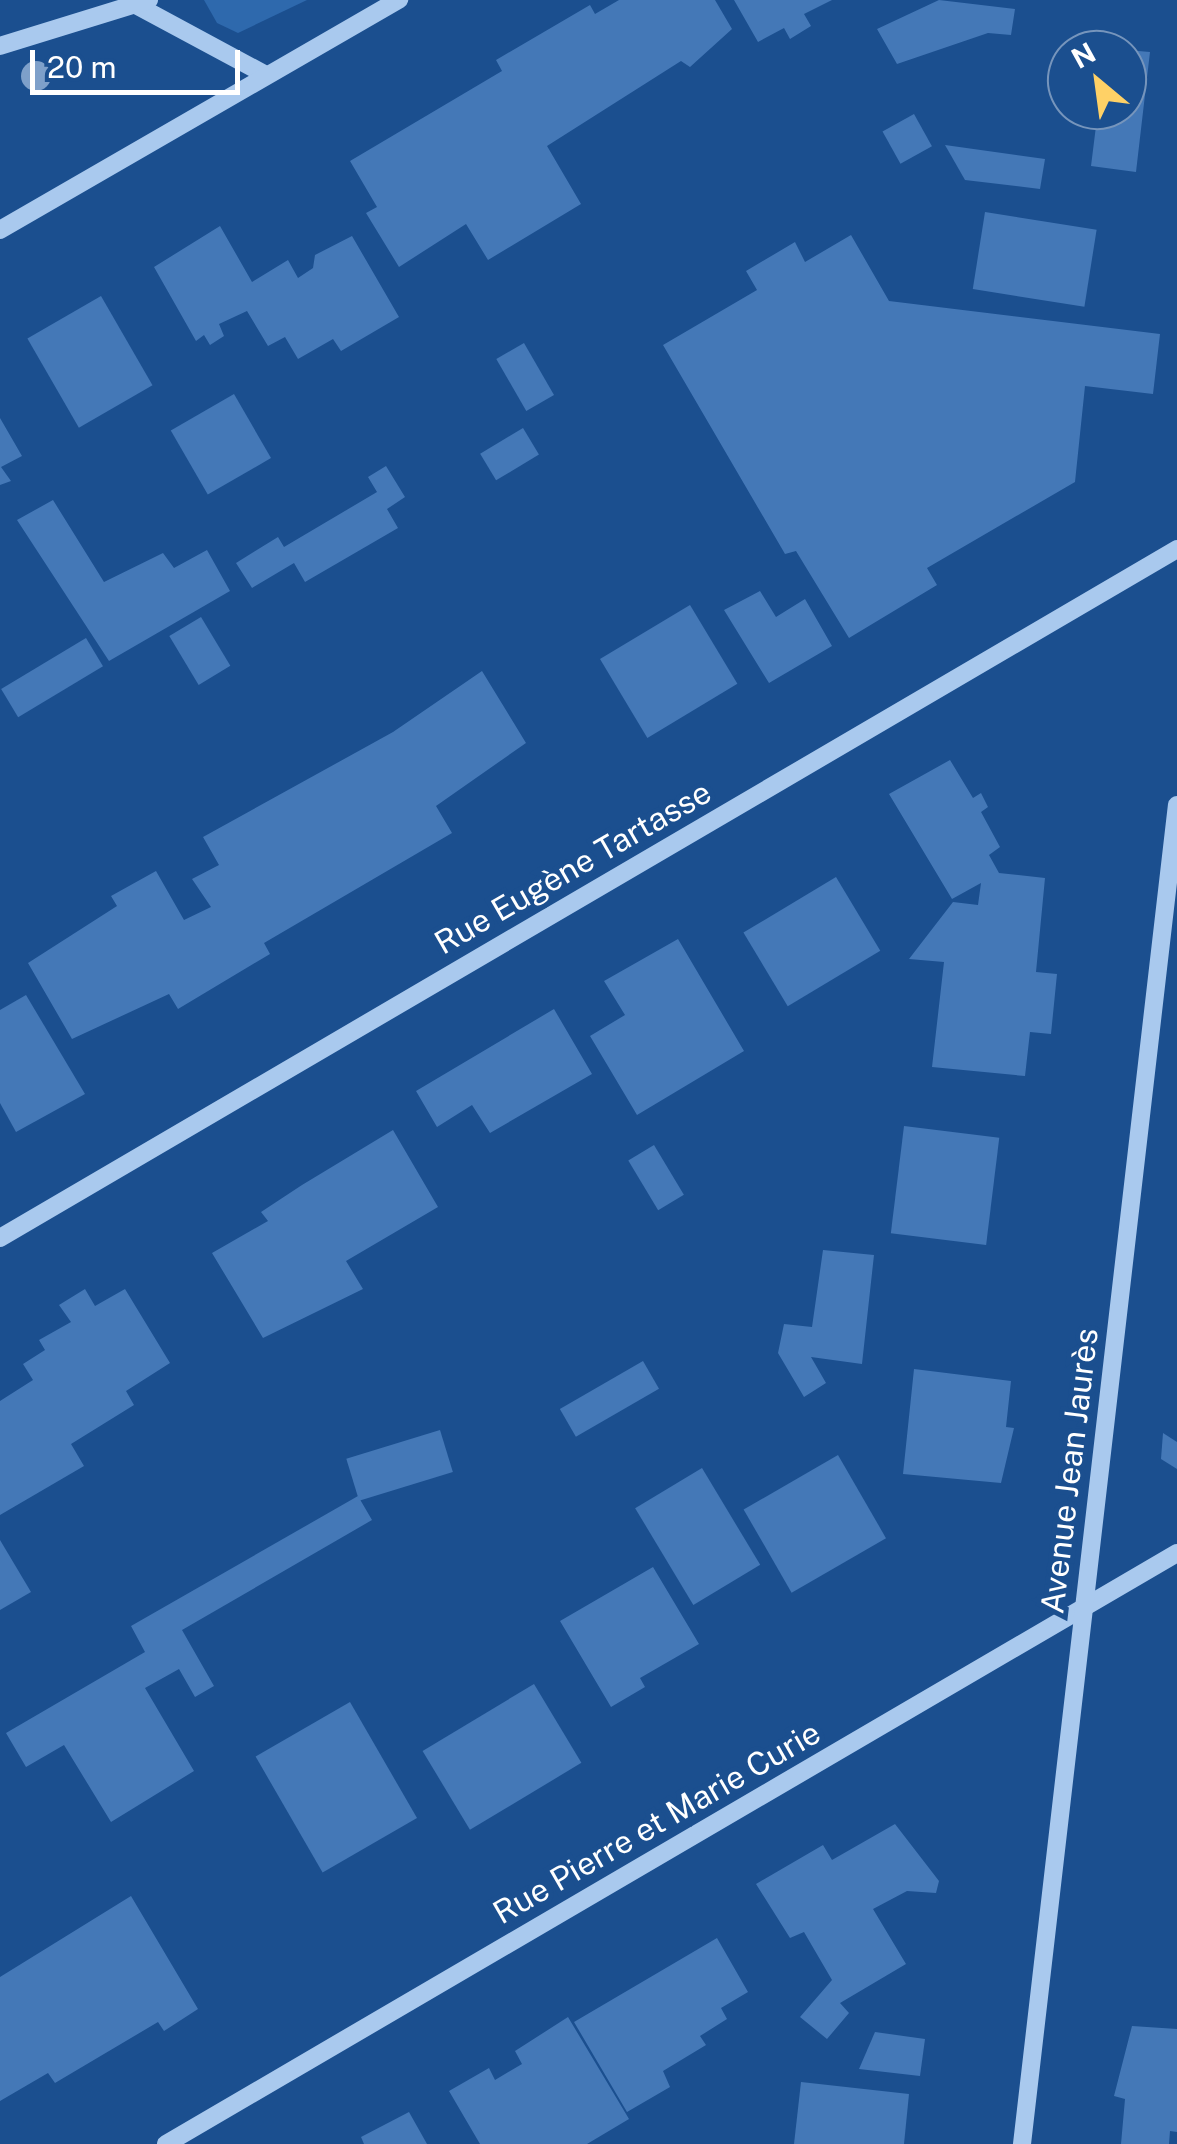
<!DOCTYPE html>
<html>
<head>
<meta charset="utf-8">
<style>
  body { margin:0 }
  #map { position:relative; width:1177px; height:2144px; overflow:hidden; background:#1b4f8f; font-family:"Public Sans",sans-serif }
  div>[style] { position:absolute }
  [style*='--x'] { left:calc(var(--x)*1px); top:calc(var(--y)*1px); width:calc(var(--w)*1px); rotate:calc(var(--a)*1deg) }
  .green>* { inset:0; background:#2e69ad }
  .building>* { inset:0; background:#4478b7; transform-origin:0 0 }
  .minor>* { height:18px; margin:-9px; padding:0 9px; transform-origin:9px; border-radius:9px; background:#a9c9ee }
  .trees>* { width:30px; height:30px; margin:-15px; border-radius:50%; background:#7ea0ca }
  span { translate:-50% -50%; white-space:nowrap; text-align:center; line-height:1.15; -webkit-text-stroke:10px #1b4f8f; paint-order:stroke }
  .street-label { font-size:32px; color:#fff }
  .north { position:absolute; left:1047px; top:30px; width:100px; height:100px; box-sizing:border-box; background:#1b4f8f; border:2px solid #7695bc; border-radius:50%; rotate:331deg; font-size:28px; font-weight:700; line-height:40px; text-align:center; color:#fff }
  .north::after { content:''; display:block; margin:auto; width:35px; height:45px; background:#ffd166; clip-path:polygon(50% 0,100% 100%,50% 72%,0 100%) }
  .scale { position:absolute; left:30px; top:50px; width:210px; height:45px; box-sizing:border-box; border:5px solid #fff; border-top:0; padding-left:12px; font-size:30px; line-height:35px; white-space:nowrap; color:#fff; -webkit-text-stroke:8px #1b4f8f; paint-order:stroke }
</style>
</head>
<body>
<div id="map">
  <div class="green">
    <div style="clip-path:polygon(204px 0,307px 0,238px 33px,217px 23px)"></div>
  </div>
  <div class="building">
    <div style="clip-path:polygon(619px 0,715px 0,732px 29px,690px 67px,681px 61px,547px 146px,581px 204px,488px 260px,466px 224px,399px 267px,366px 213px,377px 207px,350px 161px,502px 71px,496px 60px,590px 5px,595px 14px)"></div>
    <div style="clip-path:polygon(734px 0,832px 0,804px 14px,811px 26px,790px 39px,784px 28px,758px 42px)"></div>
    <div style="clip-path:polygon(939px 0,1015px 9px,1011px 35px,988px 33px,897px 64px,877px 29px)"></div>
    <div style="clip-path:polygon(1127px 50px,1150px 52px,1136px 172px,1091px 166px,1098px 110px,1127px 110px)"></div>
    <div style="left:914px;top:114px;width:37px;height:36px;rotate:61deg"></div>
    <div style="clip-path:polygon(945px 145px,1045px 159px,1040px 189px,965px 180px)"></div>
    <div style="left:985px;top:212px;width:113px;height:78px;rotate:9deg"></div>
    <div style="clip-path:polygon(220px 226px,252px 282px,288px 260px,298px 278px,313px 268px,315px 255px,352px 236px,399px 317px,341px 351px,333px 339px,298px 359px,285px 337px,268px 346px,247px 311px,219px 324px,224px 336px,210px 345px,204px 335px,196px 341px,154px 267px)"></div>
    <div style="clip-path:polygon(851px 235px,889px 301px,1160px 334px,1153px 394px,1085px 386px,1075px 482px,927px 568px,937px 585px,849px 638px,796px 551px,785px 554px,663px 345px,757px 290px,746px 271px,795px 242px,805px 262px)"></div>
    <div style="left:101px;top:296px;width:103px;height:85px;rotate:60deg"></div>
    <div style="left:524px;top:343px;width:60px;height:32px;rotate:60deg"></div>
    <div style="left:234px;top:394px;width:74px;height:73px;rotate:60deg"></div>
    <div style="clip-path:polygon(0 418px,22px 456px,1px 467px,11px 481px,0 485px)"></div>
    <div style="left:523px;top:428px;width:31px;height:50px;rotate:59deg"></div>
    <div style="clip-path:polygon(386px 466px,405px 497px,387px 509px,398px 528px,305px 582px,294px 563px,252px 588px,236px 563px,278px 537px,284px 547px,377px 492px,368px 477px)"></div>
    <div style="clip-path:polygon(53px 500px,104px 582px,163px 553px,174px 568px,207px 550px,230px 591px,109px 661px,17px 520px)"></div>
    <div style="clip-path:polygon(760px 591px,776px 617px,805px 599px,832px 646px,769px 683px,724px 610px)"></div>
    <div style="left:690px;top:605px;width:92px;height:105px;rotate:59deg"></div>
    <div style="left:201px;top:617px;width:57px;height:37px;rotate:59deg"></div>
    <div style="left:86px;top:638px;width:33px;height:99px;rotate:59deg"></div>
    <div style="clip-path:polygon(482px 671px,526px 743px,436px 806px,452px 833px,264px 943px,270px 954px,178px 1009px,169px 994px,72px 1039px,28px 963px,117px 906px,111px 896px,156px 871px,184px 920px,211px 907px,192px 879px,219px 865px,203px 837px,393px 732px)"></div>
    <div style="clip-path:polygon(950px 760px,973px 798px,981px 793px,988px 807px,981px 812px,1000px 847px,989px 855px,999px 873px,1045px 878px,1036px 972px,1057px 974px,1051px 1034px,1030px 1032px,1025px 1076px,932px 1067px,944px 962px,909px 959px,953px 902px,978px 905px,981px 883px,952px 899px,889px 794px)"></div>
    <div style="left:836px;top:877px;width:86px;height:108px;rotate:59deg"></div>
    <div style="clip-path:polygon(678px 939px,744px 1051px,637px 1115px,590px 1036px,625px 1015px,604px 981px)"></div>
    <div style="clip-path:polygon(26px 995px,85px 1094px,16px 1132px,0 1103px,0 1010px)"></div>
    <div style="clip-path:polygon(554px 1009px,592px 1074px,490px 1133px,472px 1105px,437px 1127px,416px 1091px)"></div>
    <div style="left:904px;top:1126px;width:96px;height:108px;rotate:7deg"></div>
    <div style="clip-path:polygon(393px 1130px,438px 1207px,346px 1261px,363px 1289px,263px 1338px,212px 1253px,268px 1221px,261px 1212px,302px 1185px)"></div>
    <div style="left:654px;top:1145px;width:58px;height:30px;rotate:59deg"></div>
    <div style="clip-path:polygon(823px 1250px,874px 1255px,862px 1364px,811px 1357px,826px 1383px,804px 1397px,778px 1353px,784px 1324px,812px 1327px)"></div>
    <div style="clip-path:polygon(85px 1289px,95px 1306px,125px 1289px,170px 1363px,126px 1391px,134px 1405px,71px 1444px,84px 1466px,0 1515px,0 1401px,33px 1380px,23px 1364px,45px 1350px,39px 1340px,71px 1322px,59px 1305px)"></div>
    <div style="left:643px;top:1361px;width:32px;height:96px;rotate:60deg"></div>
    <div style="clip-path:polygon(914px 1369px,1011px 1381px,1006px 1427px,1014px 1428px,1001px 1483px,903px 1474px)"></div>
    <div style="left:440px;top:1430px;width:44px;height:98px;rotate:73deg"></div>
    <div style="clip-path:polygon(1163px 1433px,1177px 1442px,1177px 1469px,1161px 1459px)"></div>
    <div style="left:838px;top:1455px;width:96px;height:109px;rotate:60deg"></div>
    <div style="left:702px;top:1468px;width:113px;height:78px;rotate:59deg"></div>
    <div style="clip-path:polygon(358px 1496px,372px 1520px,182px 1630px,214px 1686px,195px 1697px,179px 1669px,145px 1688px,194px 1771px,111px 1822px,64px 1745px,26px 1767px,6px 1733px,145px 1652px,131px 1626px)"></div>
    <div style="clip-path:polygon(0 1540px,31px 1592px,0 1610px)"></div>
    <div style="clip-path:polygon(653px 1567px,699px 1644px,640px 1678px,645px 1687px,611px 1707px,560px 1621px)"></div>
    <div style="left:534px;top:1684px;width:92px;height:130px;rotate:59deg"></div>
    <div style="left:350px;top:1702px;width:134px;height:109px;rotate:60deg"></div>
    <div style="clip-path:polygon(895px 1824px,939px 1881px,936px 1893px,907px 1891px,873px 1909px,906px 1964px,840px 2003px,849px 2013px,827px 2039px,800px 2017px,832px 1980px,804px 1932px,790px 1938px,756px 1884px,823px 1845px,832px 1860px)"></div>
    <div style="clip-path:polygon(131px 1896px,198px 2009px,164px 2031px,158px 2022px,55px 2083px,48px 2073px,0 2101px,0 1977px)"></div>
    <div style="clip-path:polygon(717px 1938px,748px 1992px,721px 2008px,727px 2019px,700px 2036px,706px 2045px,663px 2071px,670px 2087px,627px 2112px,574px 2022px)"></div>
    <div style="clip-path:polygon(568px 2017px,629px 2119px,587px 2144px,480px 2144px,449px 2091px,489px 2068px,495px 2080px,522px 2064px,515px 2051px)"></div>
    <div style="clip-path:polygon(1132px 2026px,1177px 2029px,1177px 2132px,1170px 2131px,1169px 2144px,1121px 2144px,1125px 2099px,1114px 2096px)"></div>
    <div style="clip-path:polygon(875px 2032px,925px 2039px,920px 2076px,859px 2069px)"></div>
    <div style="clip-path:polygon(801px 2082px,909px 2094px,904px 2144px,794px 2144px)"></div>
    <div style="clip-path:polygon(409px 2112px,427px 2144px,364px 2144px,361px 2137px)"></div>
  </div>
  <div class="minor">
    <div style="--x:136;--y:5;--w:148;--a:28.3"></div>
    <div style="--x:0;--y:46;--w:156;--a:-17.2"></div>
    <div style="--x:0;--y:230;--w:461;--a:-30"></div>
    <div style="--x:0;--y:1238;--w:1364;--a:-30.34"></div>
    <div style="--x:166;--y:2144;--w:1171;--a:-30.31"></div>
    <div style="--x:1022;--y:2144;--w:1348;--a:-83.4"></div>
  </div>
  <div class="trees">
    <div style="left:36px;top:76px"></div>
  </div>
  <div class="street-label">
    <span style="left:573px;top:868px;rotate:-30deg">Rue Eugène Tartasse</span>
    <span style="left:1070px;top:1471px;rotate:-83deg">Avenue Jean Jaurès</span>
    <span style="left:657px;top:1823px;rotate:-30deg">Rue Pierre et Marie Curie</span>
  </div>
  <div class="north">N</div>
  <div class="scale">20 m</div>
</div>
</body>
</html>
